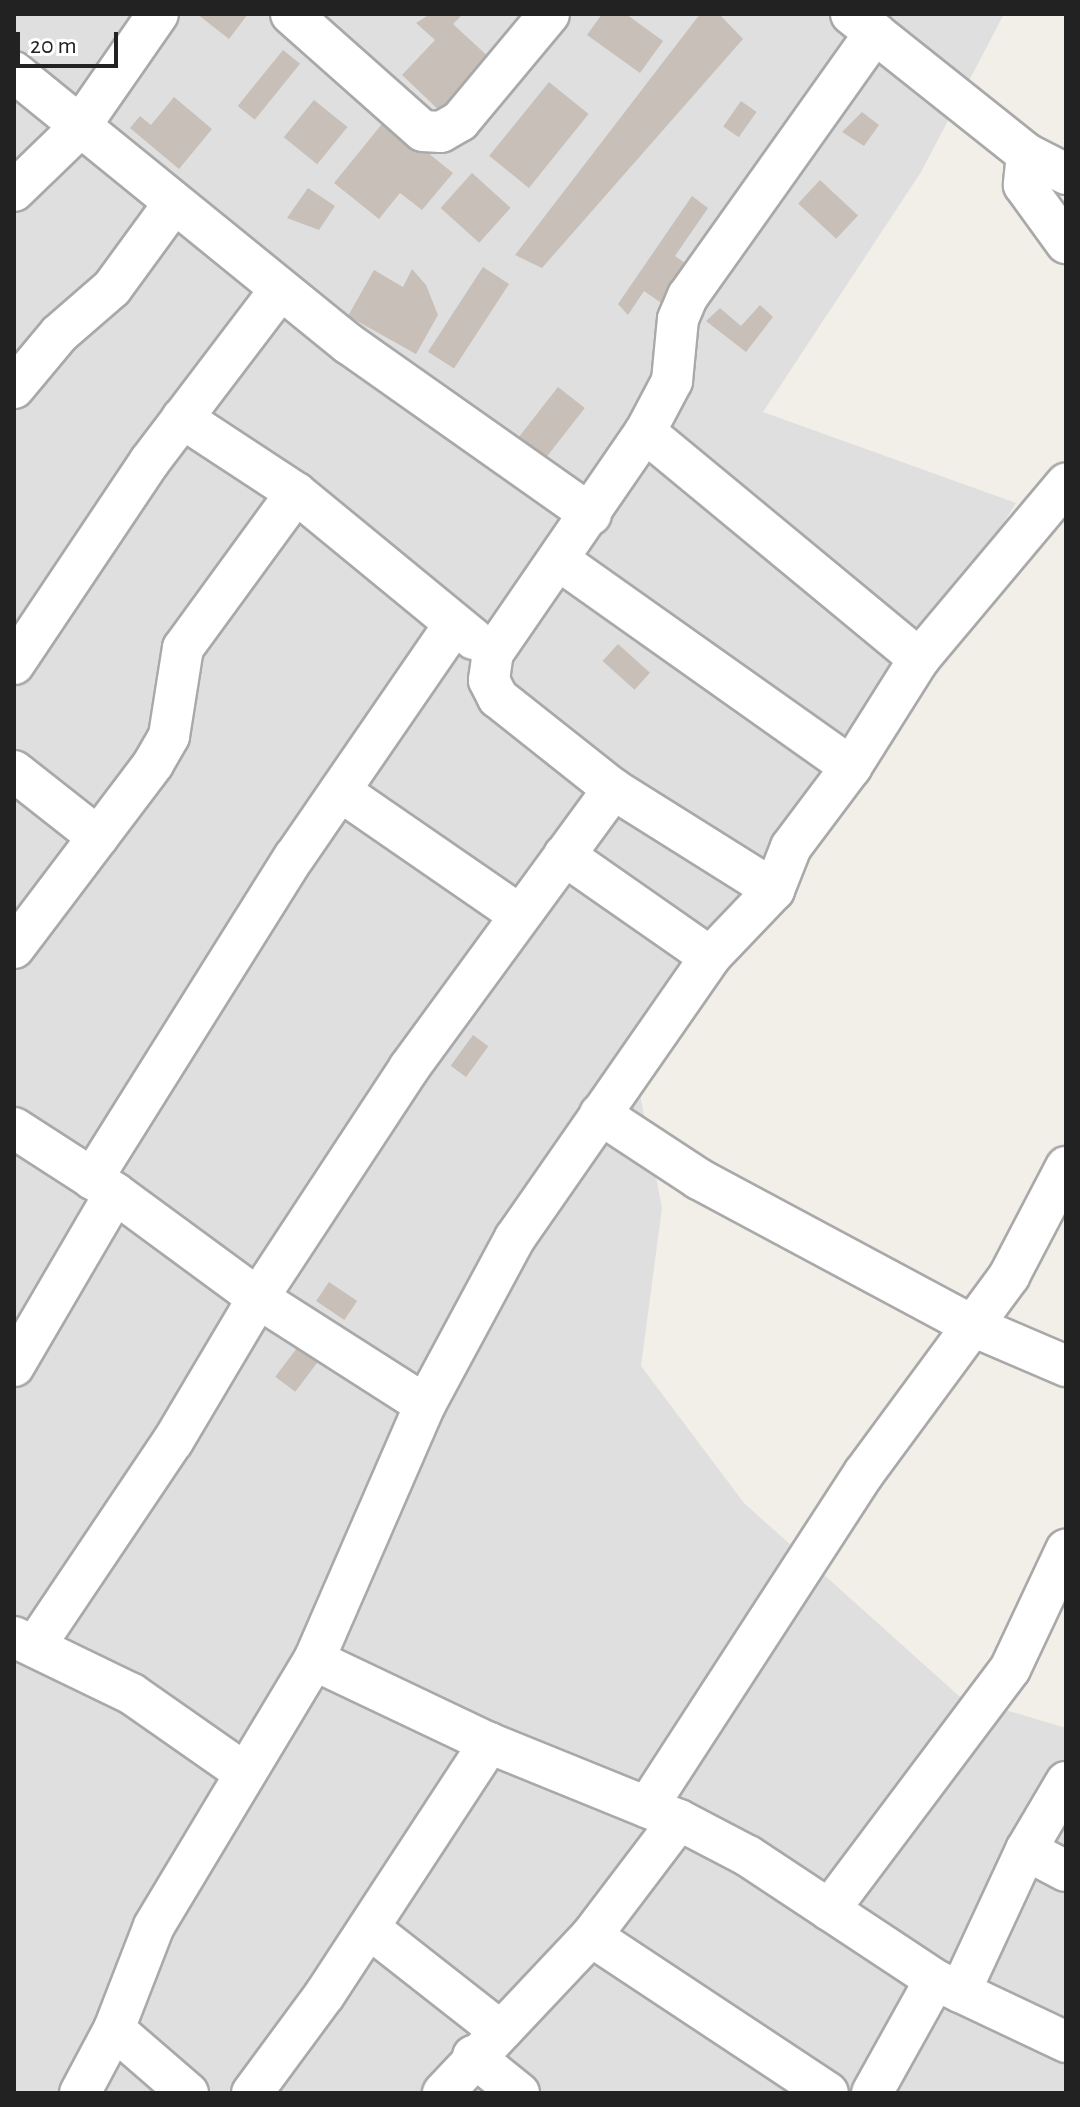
<!DOCTYPE html>
<html>
<head>
<meta charset="utf-8">
<style>
  body { margin:0 }
  #map { position:relative; width:1080px; height:2107px; overflow:hidden; background:#f2efe9; font-family:"Alegreya Sans",sans-serif }
  div>[style] { position:absolute }
  [style*='--x'] { left:calc(var(--x)*1px); top:calc(var(--y)*1px); width:calc(var(--w)*1px); rotate:calc(var(--a)*1deg) }
  .residential>* { inset:0; background:#e0dfdf }
  .building>* { inset:0; background:#c7bfb8; transform-origin:0 0 }
  .roads { filter:drop-shadow(2px 0 #a9a9a9) drop-shadow(-2px 0 #a9a9a9) drop-shadow(0 2px #a9a9a9) drop-shadow(0 -2px #a9a9a9) }
  .minor>* { height:40px; margin:-20px; padding:0 20px; transform-origin:20px; border-radius:20px; background:#fff }
  span { translate:-50% -50%; white-space:nowrap; text-align:center; line-height:1.15; -webkit-text-stroke:8px #fff; paint-order:stroke }
  .frame { position:absolute; inset:0; border:16px solid #222; pointer-events:none }
  .scale { position:absolute; left:16px; top:32px; width:102px; height:36px; box-sizing:border-box; border:4px solid #222; border-top:0; padding-left:10px; font-size:24px; line-height:28px; white-space:nowrap; color:#222; -webkit-text-stroke:6px #fff; paint-order:stroke }
</style>
</head>
<body>
<div id="map">
  <div class="residential">
    <div style="clip-path:polygon(14px 14px,1004px 14px,921px 172px,763px 412px,1016px 503px,740px 945px,638px 1084px,662px 1208px,641px 1366px,744px 1503px,959px 1696px,1066px 1728px,1066px 2093px,14px 2093px)"></div>
  </div>
  <div class="building">
    <div style="clip-path:polygon(197px 14px,248px 14px,229px 39px)"></div>
    <div style="clip-path:polygon(430px 14px,463px 14px,453px 24px,493px 61px,443px 114px,402px 75px,435px 40px,416px 23px)"></div>
    <div style="clip-path:polygon(602px 14px,626px 14px,663px 41px,640px 73px,587px 35px)"></div>
    <div style="clip-path:polygon(700px 14px,719px 14px,743px 39px,542px 268px,515px 255px)"></div>
    <div style="left:283px;top:50px;width:22px;height:72px;rotate:39deg"></div>
    <div style="left:549px;top:82px;width:51px;height:95px;rotate:39deg"></div>
    <div style="clip-path:polygon(174px 97px,212px 129px,179px 169px,130px 128px,140px 116px,151px 125px)"></div>
    <div style="left:314px;top:100px;width:43px;height:48px;rotate:39deg"></div>
    <div style="left:741px;top:101px;width:19px;height:31px;rotate:35deg"></div>
    <div style="clip-path:polygon(862px 112px,879px 125px,864px 146px,842px 132px)"></div>
    <div style="clip-path:polygon(386px 119px,453px 173px,422px 210px,400px 193px,379px 219px,334px 183px)"></div>
    <div style="left:472px;top:173px;width:52px;height:47px;rotate:42deg"></div>
    <div style="left:820px;top:180px;width:52px;height:32px;rotate:43deg"></div>
    <div style="clip-path:polygon(308px 188px,335px 206px,319px 230px,287px 218px)"></div>
    <div style="clip-path:polygon(692px 196px,708px 208px,675px 256px,692px 268px,670px 309px,644px 291px,628px 315px,618px 304px)"></div>
    <div style="left:483px;top:267px;width:31px;height:101px;rotate:33deg"></div>
    <div style="clip-path:polygon(412px 269px,426px 285px,438px 315px,416px 354px,348px 316px,374px 270px,403px 287px)"></div>
    <div style="clip-path:polygon(760px 305px,773px 317px,746px 352px,706px 321px,720px 308px,741px 326px)"></div>
    <div style="left:558px;top:387px;width:34px;height:67px;rotate:38deg"></div>
    <div style="left:618px;top:644px;width:43px;height:23px;rotate:42deg"></div>
    <div style="left:473px;top:1035px;width:19px;height:38px;rotate:36deg"></div>
    <div style="left:329px;top:1282px;width:34px;height:23px;rotate:34deg"></div>
    <div style="left:306px;top:1336px;width:25px;height:51px;rotate:37deg"></div>
  </div>
  <div class="roads">
    <div class="minor">
      <div style="--x:291;--y:14;--w:176;--a:41.6"></div>
      <div style="--x:423;--y:131;--w:18;--a:3"></div>
      <div style="--x:441;--y:132;--w:22;--a:-30"></div>
      <div style="--x:460;--y:121;--w:139;--a:-50.2"></div>
      <div style="--x:851;--y:14;--w:225;--a:38.5"></div>
      <div style="--x:1027;--y:154;--w:44;--a:27.1"></div>
      <div style="--x:14;--y:72;--w:432;--a:39.1"></div>
      <div style="--x:349;--y:344;--w:296;--a:35.2"></div>
      <div style="--x:1027;--y:154;--w:31;--a:96"></div>
      <div style="--x:1024;--y:185;--w:72;--a:54.1"></div>
      <div style="--x:14;--y:191;--w:89;--a:-44.1"></div>
      <div style="--x:78;--y:129;--w:140;--a:-55.2"></div>
      <div style="--x:14;--y:388;--w:70;--a:-50.2"></div>
      <div style="--x:59;--y:334;--w:70;--a:-41"></div>
      <div style="--x:112;--y:288;--w:105;--a:-53.9"></div>
      <div style="--x:182;--y:418;--w:136;--a:33.3"></div>
      <div style="--x:296;--y:493;--w:230;--a:39.4"></div>
      <div style="--x:645;--y:432;--w:356;--a:39.6"></div>
      <div style="--x:14;--y:664;--w:244;--a:-56.2"></div>
      <div style="--x:150;--y:461;--w:215;--a:-52.8"></div>
      <div style="--x:851;--y:767;--w:128;--a:-57.8"></div>
      <div style="--x:919;--y:659;--w:229;--a:-50"></div>
      <div style="--x:14;--y:771;--w:107;--a:38.2"></div>
      <div style="--x:340;--y:791;--w:216;--a:34.6"></div>
      <div style="--x:564;--y:855;--w:178;--a:34.9"></div>
      <div style="--x:774;--y:890;--w:190;--a:-147.9"></div>
      <div style="--x:613;--y:789;--w:147;--a:-141.6"></div>
      <div style="--x:498;--y:698;--w:20;--a:-117"></div>
      <div style="--x:489;--y:680;--w:27;--a:-82"></div>
      <div style="--x:493;--y:653;--w:268;--a:-55.5"></div>
      <div style="--x:645;--y:432;--w:58;--a:-62.1"></div>
      <div style="--x:672;--y:381;--w:62;--a:-84.5"></div>
      <div style="--x:678;--y:319;--w:25;--a:-67"></div>
      <div style="--x:688;--y:296;--w:323;--a:-54.6"></div>
      <div style="--x:14;--y:948;--w:231;--a:-52.9"></div>
      <div style="--x:153;--y:764;--w:32;--a:-60"></div>
      <div style="--x:169;--y:736;--w:89;--a:-81"></div>
      <div style="--x:183;--y:648;--w:192;--a:-53.9"></div>
      <div style="--x:600;--y:1114;--w:118;--a:33.3"></div>
      <div style="--x:699;--y:1179;--w:313;--a:28.2"></div>
      <div style="--x:975;--y:1327;--w:99;--a:23.2"></div>
      <div style="--x:14;--y:1128;--w:120;--a:32.8"></div>
      <div style="--x:115;--y:1193;--w:177;--a:36.3"></div>
      <div style="--x:258;--y:1298;--w:198;--a:32.6"></div>
      <div style="--x:92;--y:1179;--w:381;--a:-57.9"></div>
      <div style="--x:295;--y:856;--w:280;--a:-55.5"></div>
      <div style="--x:14;--y:1366;--w:200;--a:-59.7"></div>
      <div style="--x:14;--y:1637;--w:131;--a:25.8"></div>
      <div style="--x:132;--y:1694;--w:138;--a:35"></div>
      <div style="--x:35;--y:1646;--w:247;--a:-56.1"></div>
      <div style="--x:173;--y:1441;--w:166;--a:-59.3"></div>
      <div style="--x:258;--y:1298;--w:275;--a:-56.7"></div>
      <div style="--x:409;--y:1068;--w:346;--a:-53.8"></div>
      <div style="--x:314;--y:1660;--w:194;--a:25.4"></div>
      <div style="--x:489;--y:1743;--w:205;--a:22.1"></div>
      <div style="--x:679;--y:1820;--w:78;--a:27.6"></div>
      <div style="--x:748;--y:1856;--w:224;--a:33.5"></div>
      <div style="--x:935;--y:1980;--w:145;--a:25.3"></div>
      <div style="--x:647;--y:1807;--w:398;--a:-57"></div>
      <div style="--x:864;--y:1473;--w:245;--a:-53.6"></div>
      <div style="--x:1009;--y:1276;--w:123;--a:-62.4"></div>
      <div style="--x:679;--y:1820;--w:146;--a:127.2"></div>
      <div style="--x:591;--y:1936;--w:284;--a:33.5"></div>
      <div style="--x:1026;--y:1850;--w:45;--a:27.7"></div>
      <div style="--x:829;--y:1910;--w:301;--a:-53.1"></div>
      <div style="--x:1010;--y:1669;--w:132;--a:-64.8"></div>
      <div style="--x:369;--y:1928;--w:164;--a:38.1"></div>
      <div style="--x:960;--y:1992;--w:157;--a:-65.1"></div>
      <div style="--x:1026;--y:1850;--w:79;--a:-59.5"></div>
      <div style="--x:114;--y:2029;--w:98;--a:40.9"></div>
      <div style="--x:473;--y:2056;--w:59;--a:38.8"></div>
      <div style="--x:80;--y:2093;--w:72;--a:-62"></div>
      <div style="--x:114;--y:2029;--w:110;--a:-68.8"></div>
      <div style="--x:154;--y:1926;--w:310;--a:-59"></div>
      <div style="--x:314;--y:1660;--w:278;--a:-66.5"></div>
      <div style="--x:425;--y:1405;--w:190;--a:-61.7"></div>
      <div style="--x:515;--y:1238;--w:342;--a:-55.2"></div>
      <div style="--x:710;--y:957;--w:93;--a:-46.3"></div>
      <div style="--x:774;--y:890;--w:46;--a:-68.4"></div>
      <div style="--x:791;--y:847;--w:100;--a:-53.1"></div>
      <div style="--x:851;--y:767;--w:357;--a:-144.7"></div>
      <div style="--x:252;--y:2093;--w:123;--a:-53.6"></div>
      <div style="--x:325;--y:1994;--w:300;--a:-56.8"></div>
      <div style="--x:443;--y:2093;--w:216;--a:-46.7"></div>
      <div style="--x:872;--y:2093;--w:129;--a:-60.9"></div>
    </div>
  </div>
  <div class="frame"></div>
  <div class="scale">20 m</div>
</div>
</body>
</html>
